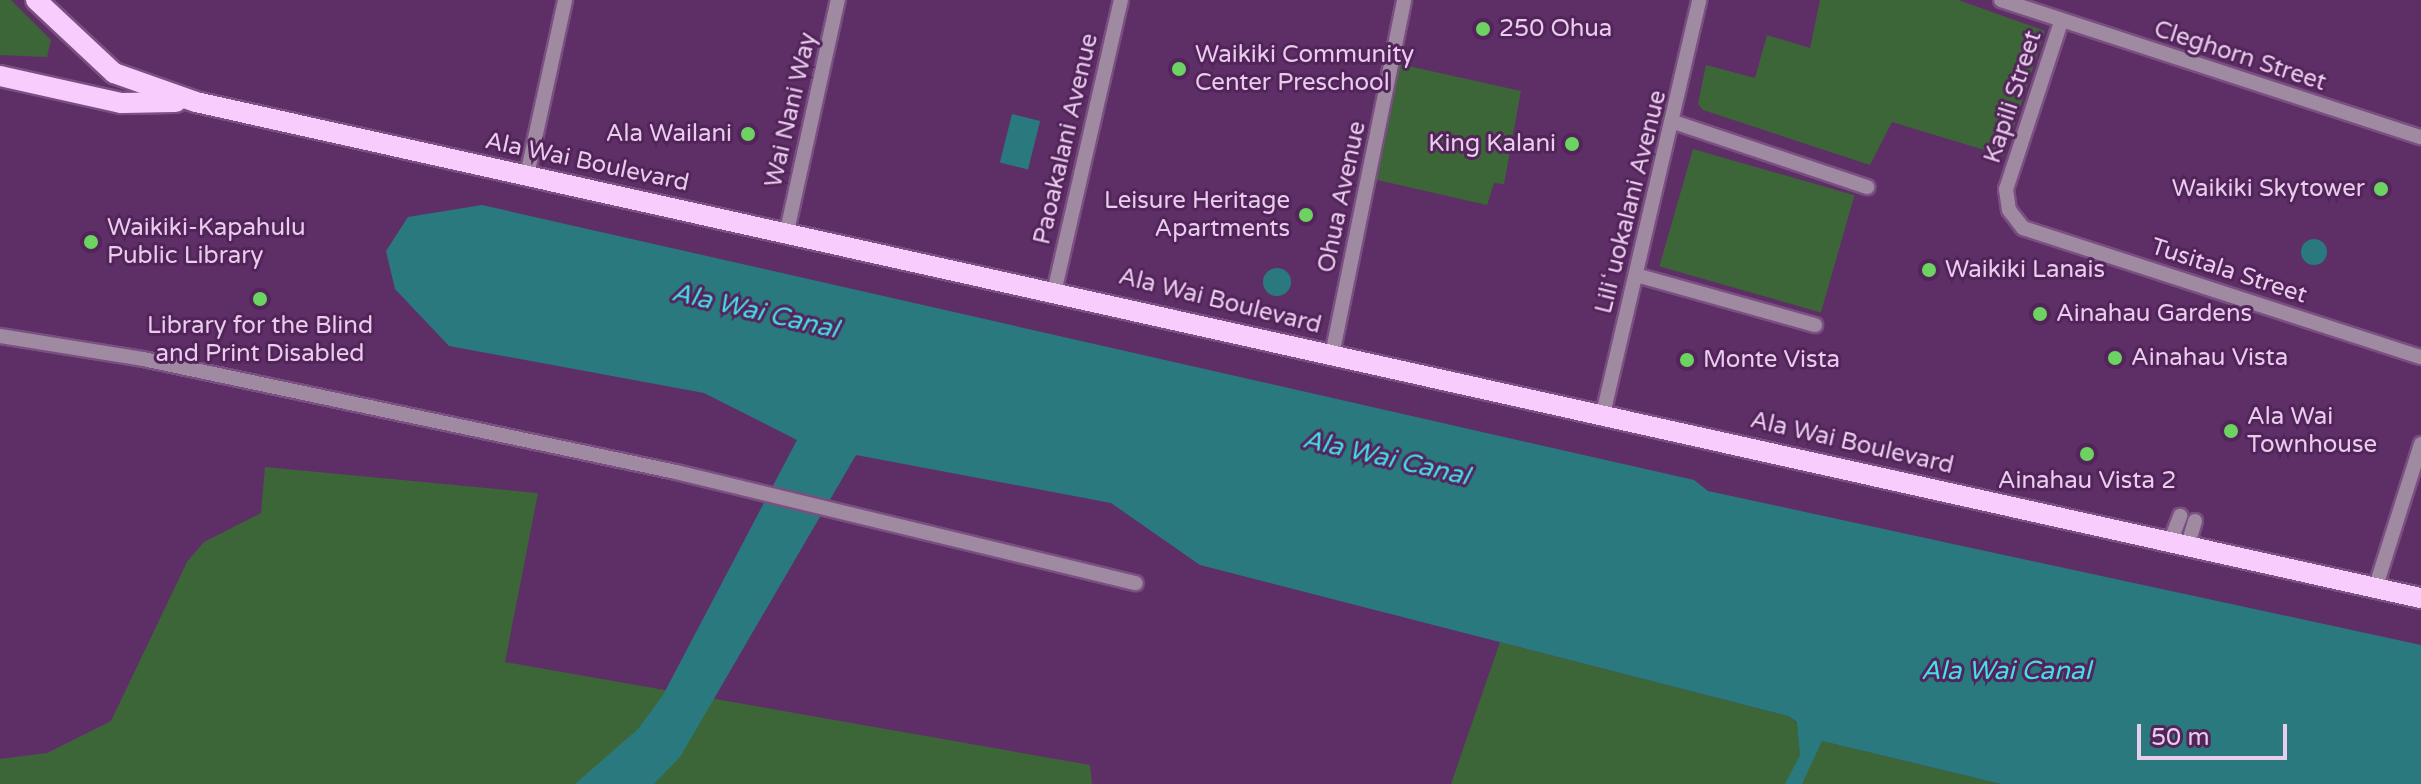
<!DOCTYPE html>
<html>
<head>
<meta charset="utf-8">
<style>
  body { margin:0 }
  #map { position:relative; width:2421px; height:784px; overflow:hidden; background:#5e2f66; font-family:"Varela Round",sans-serif }
  div>[style] { position:absolute }
  [style*='--x'] { left:calc(var(--x)*1px); top:calc(var(--y)*1px); width:calc(var(--w)*1px); rotate:calc(var(--a)*1deg) }
  .green>* { inset:0; background:#3c6637; transform-origin:0 0 }
  .water>* { inset:0; background:#29797f; transform-origin:0 0 }
  .round { border-radius:50% }
  .roads { filter:drop-shadow(2px 0 #7a4f81) drop-shadow(-2px 0 #7a4f81) drop-shadow(0 2px #7a4f81) drop-shadow(0 -2px #7a4f81) }
  .minor>* { height:14px; margin:-7px; padding:0 7px; transform-origin:7px; border-radius:7px; background:#9f8aa2 }
  .major>* { height:20px; margin:-10px; padding:0 10px; transform-origin:10px; border-radius:10px; background:#f8cdfe }
  .dots>* { width:22px; height:22px; translate:-50% -50%; box-sizing:border-box; border:4px solid #53245a; border-radius:50% }
  span { translate:-50% -50%; white-space:nowrap; text-align:center; line-height:1.15; -webkit-text-stroke:6px #53245a; paint-order:stroke }
  .poi-label { font-size:24px; color:#e8cdec }
  .left { translate:0 -50%; text-align:left }
  .right { translate:-100% -50%; text-align:right }
  .street-label { font-size:24px; color:#e8cdec }
  .water-label { font-size:26px; color:#44dde8; font-style:italic }
  .scale { position:absolute; left:2137px; top:724px; width:150px; height:36px; box-sizing:border-box; border:4px solid #e8cdec; border-top:0; padding-left:10px; font-size:24px; line-height:28px; white-space:nowrap; color:#e8cdec; -webkit-text-stroke:6px #53245a; paint-order:stroke }
</style>
</head>
<body>
<div id="map">
  <div class="green">
    <div style="clip-path:polygon(0 0,11px 0,51px 40px,47px 57px,0 55px)"></div>
    <div style="clip-path:polygon(1820px 0,1958px 0,2045px 31px,2004px 156px,1892px 122px,1870px 165px,1703px 110px,1698px 104px,1706px 65px,1755px 78px,1767px 35px,1810px 48px)"></div>
    <div style="clip-path:polygon(1399px 64px,1521px 91px,1504px 184px,1494px 183px,1487px 205px,1373px 179px)"></div>
    <div style="left:1693px;top:149px;width:168px;height:122px;rotate:16deg"></div>
    <div style="clip-path:polygon(265px 467px,538px 493px,505px 662px,1090px 765px,1092px 784px,0 784px,0 759px,47px 753px,111px 721px,187px 562px,204px 542px,261px 513px)"></div>
    <div style="clip-path:polygon(1500px 642px,1788px 716px,1822px 741px,2001px 784px,1451px 784px)"></div>
  </div>
  <div class="water">
    <div style="left:1012px;top:114px;width:29px;height:50px;rotate:14deg"></div>
    <div style="clip-path:polygon(482px 205px,1694px 480px,1708px 491px,2421px 645px,2421px 784px,2001px 784px,1822px 741px,1802px 784px,1785px 784px,1800px 755px,1797px 722px,1788px 716px,1200px 565px,1111px 503px,856px 455px,680px 757px,654px 784px,575px 784px,638px 729px,663px 695px,797px 440px,704px 393px,449px 346px,395px 289px,386px 251px,408px 217px)"></div>
    <div class="round" style="left:2301px;top:239px;width:26px;height:26px"></div>
    <div class="round" style="left:1263px;top:268px;width:28px;height:28px"></div>
  </div>
  <div class="roads">
    <div class="minor">
      <div style="--x:2001;--y:0;--w:442;--a:18.1"></div>
      <div style="--x:2061;--y:22;--w:176;--a:108.2"></div>
      <div style="--x:2006;--y:189;--w:21;--a:82"></div>
      <div style="--x:2009;--y:210;--w:23;--a:52"></div>
      <div style="--x:2023;--y:228;--w:418;--a:18"></div>
      <div style="--x:1674;--y:122;--w:204;--a:18.6"></div>
      <div style="--x:527;--y:175;--w:179;--a:-77.7"></div>
      <div style="--x:787;--y:231;--w:237;--a:-77.6"></div>
      <div style="--x:1636;--y:275;--w:186;--a:15.6"></div>
      <div style="--x:1055;--y:288;--w:295;--a:-77.1"></div>
      <div style="--x:0;--y:336;--w:145;--a:9.1"></div>
      <div style="--x:143;--y:359;--w:545;--a:11.97"></div>
      <div style="--x:676;--y:472;--w:473;--a:13.6"></div>
      <div style="--x:1332;--y:355;--w:362;--a:-78.5"></div>
      <div style="--x:1603;--y:414;--w:425;--a:-76.9"></div>
      <div style="--x:2171;--y:540;--w:26;--a:-69"></div>
      <div style="--x:2188;--y:544;--w:24;--a:-73"></div>
      <div style="--x:2376;--y:586;--w:149;--a:-72.4"></div>
    </div>
    <div class="major">
      <div style="--x:36;--y:0;--w:107;--a:43.1"></div>
      <div style="--x:114;--y:73;--w:87;--a:19.5"></div>
      <div style="--x:196;--y:102;--w:2280;--a:12.57"></div>
      <div style="--x:0;--y:76;--w:124;--a:12.6"></div>
      <div style="--x:121;--y:103;--w:55;--a:-1"></div>
    </div>
  </div>
  <div class="dots">
    <div style="left:1483px;top:29px;background:#6cd362"></div>
    <div style="left:1179px;top:69px;background:#6cd362"></div>
    <div style="left:748px;top:134px;background:#6cd362"></div>
    <div style="left:1572px;top:144px;background:#6cd362"></div>
    <div style="left:2381px;top:189px;background:#6cd362"></div>
    <div style="left:1306px;top:215px;background:#6cd362"></div>
    <div style="left:91px;top:242px;background:#6cd362"></div>
    <div style="left:1929px;top:270px;background:#6cd362"></div>
    <div style="left:260px;top:299px;background:#6cd362"></div>
    <div style="left:2040px;top:314px;background:#6cd362"></div>
    <div style="left:2115px;top:358px;background:#6cd362"></div>
    <div style="left:1687px;top:360px;background:#6cd362"></div>
    <div style="left:2231px;top:431px;background:#6cd362"></div>
    <div style="left:2087px;top:454px;background:#6cd362"></div>
  </div>
  <div class="poi-label">
    <span class="left" style="left:1499px;top:29px">250 Ohua</span>
    <span class="left" style="left:1195px;top:69px">Waikiki Community<br>Center Preschool</span>
    <span class="right" style="left:732px;top:134px">Ala Wailani</span>
    <span class="right" style="left:1556px;top:144px">King Kalani</span>
    <span class="right" style="left:2365px;top:189px">Waikiki Skytower</span>
    <span class="right" style="left:1290px;top:215px">Leisure Heritage<br>Apartments</span>
    <span class="left" style="left:107px;top:242px">Waikiki-Kapahulu<br>Public Library</span>
    <span class="left" style="left:1945px;top:270px">Waikiki Lanais</span>
    <span class="left" style="left:2056px;top:314px">Ainahau Gardens</span>
    <span style="left:260px;top:340px">Library for the Blind<br>and Print Disabled</span>
    <span class="left" style="left:2131px;top:358px">Ainahau Vista</span>
    <span class="left" style="left:1703px;top:360px">Monte Vista</span>
    <span class="left" style="left:2247px;top:431px">Ala Wai<br>Townhouse</span>
    <span style="left:2087px;top:481px">Ainahau Vista 2</span>
  </div>
  <div class="street-label">
    <span style="left:2240px;top:56px;rotate:18deg">Cleghorn Street</span>
    <span style="left:2013px;top:97px;rotate:-72deg">Kapili Street</span>
    <span style="left:791px;top:110px;rotate:-77deg">Wai Nani Way</span>
    <span style="left:1066px;top:139px;rotate:-77deg">Paoakalani Avenue</span>
    <span style="left:587px;top:162px;rotate:12deg">Ala Wai Boulevard</span>
    <span style="left:1342px;top:197px;rotate:-78deg">Ohua Avenue</span>
    <span style="left:1631px;top:202px;rotate:-76deg">Liliʻuokalani Avenue</span>
    <span style="left:2229px;top:271px;rotate:18deg">Tusitala Street</span>
    <span style="left:1220px;top:301px;rotate:14deg">Ala Wai Boulevard</span>
    <span style="left:1852px;top:443px;rotate:13deg">Ala Wai Boulevard</span>
  </div>
  <div class="water-label">
    <span style="left:755px;top:311px;rotate:13deg">Ala Wai Canal</span>
    <span style="left:1386px;top:458px;rotate:13deg">Ala Wai Canal</span>
    <span style="left:2006px;top:671px">Ala Wai Canal</span>
  </div>
  <div class="scale">50 m</div>
</div>
</body>
</html>
